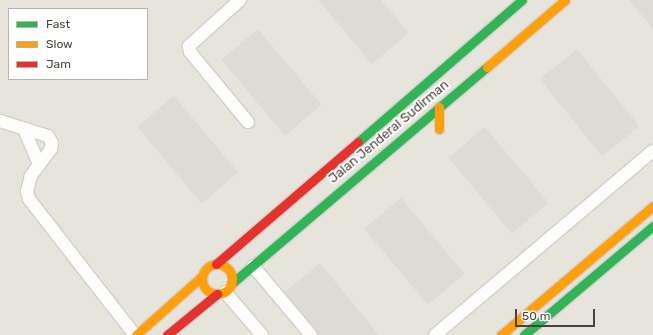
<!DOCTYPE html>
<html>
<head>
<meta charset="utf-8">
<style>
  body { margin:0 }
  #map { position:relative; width:653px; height:335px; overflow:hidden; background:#f4f2ee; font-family:Rubik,sans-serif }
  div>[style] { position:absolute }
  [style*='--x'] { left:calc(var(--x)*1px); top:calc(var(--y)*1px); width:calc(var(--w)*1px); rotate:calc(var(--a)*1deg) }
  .residential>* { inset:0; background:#e7e4dc }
  .building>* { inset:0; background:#dedbd6; transform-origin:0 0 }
  .roads { filter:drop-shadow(1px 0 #d2d0cb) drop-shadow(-1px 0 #d2d0cb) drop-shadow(0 1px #d2d0cb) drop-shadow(0 -1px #d2d0cb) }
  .street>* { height:12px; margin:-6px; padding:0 6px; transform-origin:6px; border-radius:6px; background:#fdfdfc }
  .fast>* { height:9px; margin:-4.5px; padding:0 4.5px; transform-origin:4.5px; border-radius:4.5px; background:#30b455 }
  .slow>* { height:9px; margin:-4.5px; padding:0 4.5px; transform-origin:4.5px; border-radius:4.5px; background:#ff9f0a }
  .slow>.ring { margin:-4.5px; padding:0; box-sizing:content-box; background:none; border:9px solid #ff9f0a; border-radius:50% }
  .jam>* { height:9px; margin:-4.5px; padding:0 4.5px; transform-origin:4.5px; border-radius:4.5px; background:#e5322d }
  span { translate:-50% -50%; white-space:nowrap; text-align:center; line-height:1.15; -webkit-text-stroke:4px #fff; paint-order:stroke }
  .street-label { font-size:13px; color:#4b4439 }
  .legend { position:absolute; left:8px; top:8px; width:140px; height:72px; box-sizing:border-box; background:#fff; border:1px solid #b7b4b0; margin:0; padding:5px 7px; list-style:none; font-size:12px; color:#4b4439 }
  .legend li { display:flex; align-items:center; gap:8px; height:20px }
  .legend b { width:20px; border:1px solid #b7b4b0 }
  .scale { position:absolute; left:515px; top:309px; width:80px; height:18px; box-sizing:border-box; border:2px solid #4b4439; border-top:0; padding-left:5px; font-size:12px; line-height:14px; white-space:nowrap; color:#4b4439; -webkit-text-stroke:3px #fff; paint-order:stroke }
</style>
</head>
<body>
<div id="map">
  <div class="residential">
    <div style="clip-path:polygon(evenodd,0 0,653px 0,653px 335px,0 335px,0 0,9px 9px,147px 9px,147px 79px,9px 79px,9px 9px)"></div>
  </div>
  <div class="building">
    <div style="clip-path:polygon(318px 0,381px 0,409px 33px,372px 64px)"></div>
    <div style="clip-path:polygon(629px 0,653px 0,653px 29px)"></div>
    <div style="left:258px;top:29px;width:99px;height:48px;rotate:50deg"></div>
    <div style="left:577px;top:49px;width:99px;height:48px;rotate:51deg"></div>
    <div style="left:174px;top:96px;width:100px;height:48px;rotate:50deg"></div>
    <div style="left:485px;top:127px;width:99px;height:48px;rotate:50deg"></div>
    <div style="left:401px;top:198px;width:99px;height:48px;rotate:50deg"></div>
    <div style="clip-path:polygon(320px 263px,379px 335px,318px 335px,285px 292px)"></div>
  </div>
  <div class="roads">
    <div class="street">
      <div style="--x:240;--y:0;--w:69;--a:138"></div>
      <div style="--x:189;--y:46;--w:6;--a:81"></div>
      <div style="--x:190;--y:52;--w:91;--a:50.4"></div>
      <div style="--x:0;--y:121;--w:50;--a:17.4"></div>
      <div style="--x:48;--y:136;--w:8;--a:60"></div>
      <div style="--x:52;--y:143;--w:6;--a:99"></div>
      <div style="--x:51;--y:149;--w:34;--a:127"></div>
      <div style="--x:31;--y:176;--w:16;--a:105"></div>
      <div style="--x:27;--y:191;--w:8;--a:76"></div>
      <div style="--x:29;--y:199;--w:172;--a:52.1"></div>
      <div style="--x:24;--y:129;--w:39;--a:67"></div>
      <div style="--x:253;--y:266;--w:90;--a:50"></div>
      <div style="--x:225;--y:292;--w:57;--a:49.3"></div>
      <div style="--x:435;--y:335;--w:285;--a:-40.2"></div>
    </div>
    <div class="fast">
      <div style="--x:358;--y:142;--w:217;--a:-40.9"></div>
      <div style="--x:231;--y:284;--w:336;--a:-40.3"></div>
      <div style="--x:524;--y:335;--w:169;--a:-40.2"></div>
    </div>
    <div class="slow">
      <div style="--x:487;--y:67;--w:103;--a:-40.7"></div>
      <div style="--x:439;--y:107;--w:22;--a:90"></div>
      <div class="ring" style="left:202px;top:264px;width:21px;height:21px"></div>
      <div style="--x:136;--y:335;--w:87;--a:-41.7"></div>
      <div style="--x:501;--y:335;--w:199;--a:-40.3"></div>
    </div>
    <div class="jam">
      <div style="--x:216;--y:264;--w:187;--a:-40.7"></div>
      <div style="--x:167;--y:335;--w:65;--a:-39.4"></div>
    </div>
  </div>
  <div class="street-label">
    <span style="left:389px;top:132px;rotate:-40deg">Jalan Jenderal Sudirman</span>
  </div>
  <ul class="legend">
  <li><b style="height:5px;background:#30b455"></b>Fast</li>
  <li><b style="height:5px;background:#ff9f0a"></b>Slow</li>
  <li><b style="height:5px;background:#e5322d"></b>Jam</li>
  </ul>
  <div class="scale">50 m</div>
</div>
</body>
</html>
